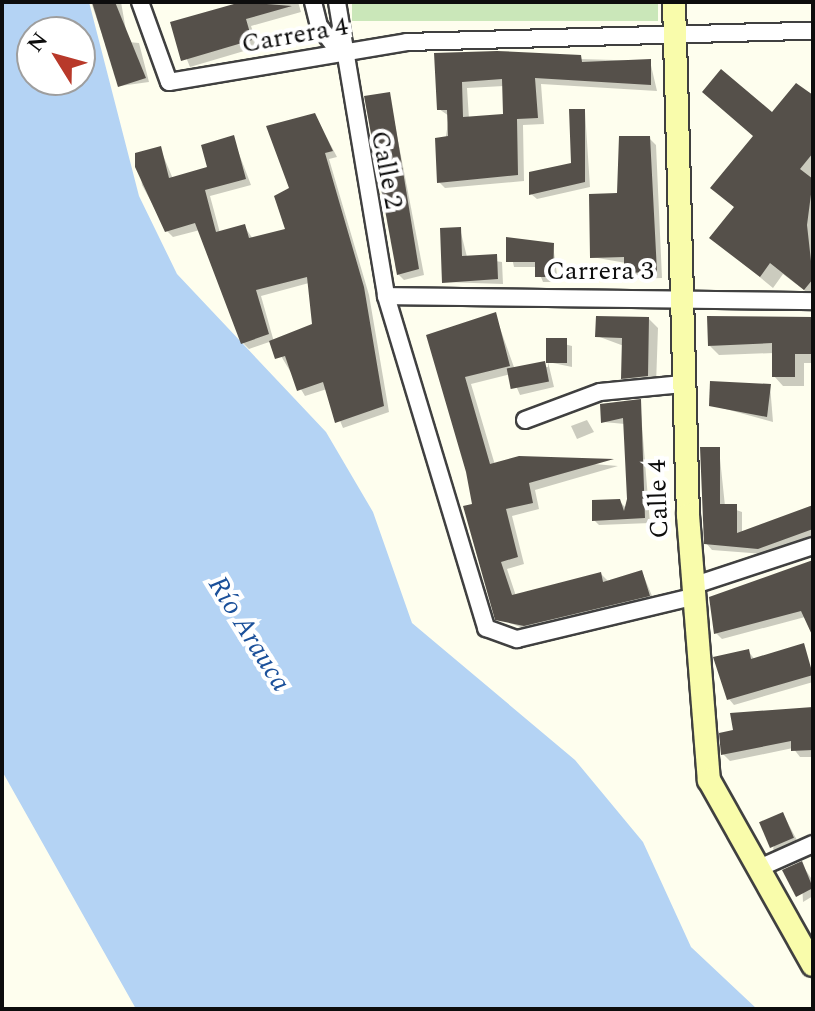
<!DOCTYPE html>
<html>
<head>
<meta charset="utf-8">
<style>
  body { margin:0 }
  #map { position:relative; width:815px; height:1011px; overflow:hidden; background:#fefeee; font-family:Spectral,serif }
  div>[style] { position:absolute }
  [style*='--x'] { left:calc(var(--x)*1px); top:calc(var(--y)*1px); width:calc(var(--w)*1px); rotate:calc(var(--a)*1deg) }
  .green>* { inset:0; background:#cae7b9; transform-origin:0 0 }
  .water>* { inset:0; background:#b4d3f4 }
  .shadow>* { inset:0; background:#0003 }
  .building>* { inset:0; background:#55504a; transform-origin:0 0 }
  .roads { filter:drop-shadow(2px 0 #404040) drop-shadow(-2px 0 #404040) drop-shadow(0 2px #404040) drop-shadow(0 -2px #404040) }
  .street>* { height:16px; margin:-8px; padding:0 8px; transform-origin:8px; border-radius:8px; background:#fff }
  .secondary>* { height:22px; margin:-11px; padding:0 11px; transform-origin:11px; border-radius:11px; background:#f9fcab }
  span { translate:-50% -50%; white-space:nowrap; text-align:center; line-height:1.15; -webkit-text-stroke:8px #fff; paint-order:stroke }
  .street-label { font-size:26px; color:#0d0d0d }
  .water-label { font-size:28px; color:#1b509a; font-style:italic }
  .frame { position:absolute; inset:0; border:4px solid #0d0d0d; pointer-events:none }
  .north { position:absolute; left:16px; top:16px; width:80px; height:80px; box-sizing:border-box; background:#fff; border:2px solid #9e9e9e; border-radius:50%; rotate:307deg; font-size:22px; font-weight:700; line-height:32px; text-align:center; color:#0d0d0d }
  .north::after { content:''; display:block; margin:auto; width:28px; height:36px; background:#b8392a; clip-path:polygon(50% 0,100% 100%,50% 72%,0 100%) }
</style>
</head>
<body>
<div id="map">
  <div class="green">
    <div style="left:352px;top:2px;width:306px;height:19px"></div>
  </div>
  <div class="water">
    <div style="clip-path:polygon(evenodd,2px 2px,89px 2px,139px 196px,177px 274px,326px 432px,373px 512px,412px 623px,575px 760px,643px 842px,691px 947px,757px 1009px,136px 1009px,2px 771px,2px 2px,32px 32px,80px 32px,80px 80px,32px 80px,32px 32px)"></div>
  </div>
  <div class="shadow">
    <div style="clip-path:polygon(91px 2px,121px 2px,128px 42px,139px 43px,149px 82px,120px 86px)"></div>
    <div style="clip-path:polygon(248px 2px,298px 2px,301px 12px,251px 26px,258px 47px,190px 67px,172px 23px)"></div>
    <div style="clip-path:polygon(evenodd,437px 55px,650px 61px,657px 91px,541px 84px,544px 124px,523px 125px,524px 181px,445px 188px,439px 182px,449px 116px,439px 109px,437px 55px,504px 86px,505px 116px,469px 119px,467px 88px,504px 86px)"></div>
    <div style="clip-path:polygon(704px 92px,772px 115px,813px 98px,813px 297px,783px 274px,773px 288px,712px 238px,735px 208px,755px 137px)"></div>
    <div style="clip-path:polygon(389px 94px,424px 275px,404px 280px,398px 274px)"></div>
    <div style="clip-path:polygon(585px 111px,590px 187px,537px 199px,531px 194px,573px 164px)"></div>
    <div style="clip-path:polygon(evenodd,315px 115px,337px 157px,329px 159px,369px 295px,389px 412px,343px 428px,327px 389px,305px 396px,272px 341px,249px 349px,243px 343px,200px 230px,173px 237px,167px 231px,142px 185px,137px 154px,160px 148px,173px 179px,209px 169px,233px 138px,251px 185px,210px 196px,220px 233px,244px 226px,253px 239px,288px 231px,292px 189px,315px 115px,309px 283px,314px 326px,274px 342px,261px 296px,309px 283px)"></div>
    <div style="clip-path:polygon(649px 138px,656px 145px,662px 278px,633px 279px,626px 263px,592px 257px)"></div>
    <div style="clip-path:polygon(460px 229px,467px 257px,502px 262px,503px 284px,444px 282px)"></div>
    <div style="clip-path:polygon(508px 239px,553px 245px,558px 282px,543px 282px,537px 267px,514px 267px)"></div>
    <div style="clip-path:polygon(495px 314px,515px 370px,548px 367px,548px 340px,572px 346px,572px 367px,548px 362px,554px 387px,520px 395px,511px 374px,471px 384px,495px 465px,520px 458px,618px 466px,535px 490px,539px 509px,512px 516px,524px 564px,507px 569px,516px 596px,601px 574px,609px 582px,642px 572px,655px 603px,533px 632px,497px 618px,468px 472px,429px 336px)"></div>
    <div style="clip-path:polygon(649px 319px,658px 328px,656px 385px,632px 387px,623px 378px,624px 346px,597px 336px)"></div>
    <div style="clip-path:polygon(813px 319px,813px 363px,804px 363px,804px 386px,783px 386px,774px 376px,774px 353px,719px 355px,710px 346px)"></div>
    <div style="clip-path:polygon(770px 385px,773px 422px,711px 405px)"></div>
    <div style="clip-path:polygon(640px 401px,650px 523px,599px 525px,594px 520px,619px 501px,627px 509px,629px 499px,625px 424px,603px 422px)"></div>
    <div style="clip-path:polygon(587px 420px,594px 432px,577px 439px,571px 426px)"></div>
    <div style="clip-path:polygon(719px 449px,725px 506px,742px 512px,742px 533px,813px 506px,813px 538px,765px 554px,712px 550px,706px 543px)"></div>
    <div style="clip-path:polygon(813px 562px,813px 637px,805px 617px,722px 639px,716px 633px)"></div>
    <div style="clip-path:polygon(803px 645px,813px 682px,734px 705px,729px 699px,749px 652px,755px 660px)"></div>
    <div style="clip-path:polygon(813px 709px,813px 757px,800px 757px,793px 748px,730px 761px,723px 754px)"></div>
    <div style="clip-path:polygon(783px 814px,799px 844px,779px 855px,773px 849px)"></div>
    <div style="clip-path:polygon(801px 863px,813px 881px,813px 896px,803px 902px)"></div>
  </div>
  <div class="building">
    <div style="clip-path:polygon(92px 2px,115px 2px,146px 78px,118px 87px)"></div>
    <div style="clip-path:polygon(241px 2px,292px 6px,246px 19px,252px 40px,181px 61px,170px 22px)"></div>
    <div style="clip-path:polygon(evenodd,497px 51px,581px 55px,582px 62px,651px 59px,651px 85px,535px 78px,538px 118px,517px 119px,518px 175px,437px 183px,435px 138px,448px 136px,447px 110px,437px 110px,434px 53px,497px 51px,502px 79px,503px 114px,463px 117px,462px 82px,502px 79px)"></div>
    <div style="clip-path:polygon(721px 69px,772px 112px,796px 83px,813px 95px,813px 153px,800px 169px,813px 179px,807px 225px,813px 279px,804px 290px,770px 263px,760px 277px,709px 238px,734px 207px,710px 188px,753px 136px,702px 92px)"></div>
    <div style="clip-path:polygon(390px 92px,419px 269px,397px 275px,364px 96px)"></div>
    <div style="clip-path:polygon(569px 109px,585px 109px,585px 182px,529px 195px,529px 172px,571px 163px)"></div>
    <div style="clip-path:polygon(315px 113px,333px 151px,325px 153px,364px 287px,384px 406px,335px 423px,323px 382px,297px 391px,285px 356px,275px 359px,269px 341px,312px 324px,307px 277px,256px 290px,269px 334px,241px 344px,195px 223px,165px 232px,135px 167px,135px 153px,161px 146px,169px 178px,207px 167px,201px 145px,234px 135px,246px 179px,205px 190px,216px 232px,245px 224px,249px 238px,285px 229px,274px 196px,289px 188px,266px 126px)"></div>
    <div style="clip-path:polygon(619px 136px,650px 136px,657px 272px,624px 273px,624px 257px,590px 258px,589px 194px,617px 193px)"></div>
    <div style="clip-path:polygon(461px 227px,462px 256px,497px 254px,498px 279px,442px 283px,440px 228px)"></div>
    <div style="clip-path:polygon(506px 237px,554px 243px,553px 277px,535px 277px,535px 262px,506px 262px)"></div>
    <div style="clip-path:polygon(496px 312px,510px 366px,465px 377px,490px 464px,519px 456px,614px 459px,529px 483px,533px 503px,506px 509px,518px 557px,501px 562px,512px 595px,601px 572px,603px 582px,642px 570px,650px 596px,524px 626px,495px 620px,463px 506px,472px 504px,466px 472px,426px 335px)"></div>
    <div style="clip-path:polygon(596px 316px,649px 317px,648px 376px,621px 379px,622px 338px,595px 337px)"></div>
    <div style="clip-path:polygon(707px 316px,813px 317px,813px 354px,795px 354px,795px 377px,772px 377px,772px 343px,708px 346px)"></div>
    <div style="left:546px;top:338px;width:21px;height:25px"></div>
    <div style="left:545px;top:361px;width:21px;height:39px;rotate:79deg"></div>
    <div style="clip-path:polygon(710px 381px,771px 384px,767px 417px,709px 406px)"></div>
    <div style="clip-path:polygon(641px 399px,645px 518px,592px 521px,592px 500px,620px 499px,624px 511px,627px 499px,623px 418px,601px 423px,600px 404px)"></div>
    <div style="clip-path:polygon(700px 447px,720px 447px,720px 504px,737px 504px,737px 533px,813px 505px,813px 529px,758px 549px,704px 544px)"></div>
    <div style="clip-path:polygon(813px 560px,813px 637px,801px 611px,714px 634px,709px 597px)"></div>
    <div style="clip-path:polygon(804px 643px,813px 675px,727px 700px,713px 657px,749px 649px,751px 659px)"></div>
    <div style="clip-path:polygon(813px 707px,813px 750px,791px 751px,791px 741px,721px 755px,719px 733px,733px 730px,730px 713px)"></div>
    <div style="left:783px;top:812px;width:28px;height:26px;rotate:67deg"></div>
    <div style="clip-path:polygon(802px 861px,813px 888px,796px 897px,782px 870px)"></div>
  </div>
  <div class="roads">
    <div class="street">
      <div style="--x:140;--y:2;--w:85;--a:70.1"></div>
      <div style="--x:169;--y:82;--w:241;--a:-9.5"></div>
      <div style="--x:407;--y:42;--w:406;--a:-1.6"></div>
      <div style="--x:313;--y:2;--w:25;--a:76"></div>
      <div style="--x:319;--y:26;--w:34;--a:52"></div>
      <div style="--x:337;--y:2;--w:298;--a:80.5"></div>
      <div style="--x:386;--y:296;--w:347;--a:73.2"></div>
      <div style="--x:486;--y:628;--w:33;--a:20"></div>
      <div style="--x:517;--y:639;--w:180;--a:-13.5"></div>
      <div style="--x:386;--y:296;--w:427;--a:0.7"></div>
      <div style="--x:525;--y:420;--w:80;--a:-20.5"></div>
      <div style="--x:600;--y:392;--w:83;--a:-5.5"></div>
      <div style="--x:692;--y:586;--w:127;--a:-18.3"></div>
      <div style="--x:757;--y:869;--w:61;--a:-24.1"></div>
    </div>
    <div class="secondary">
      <div style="--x:674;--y:2;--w:513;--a:88.44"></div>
      <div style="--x:688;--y:515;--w:266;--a:85.5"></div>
      <div style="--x:709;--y:780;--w:212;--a:60.7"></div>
    </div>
  </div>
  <div class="street-label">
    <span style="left:295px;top:36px;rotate:-10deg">Carrera 4</span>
    <span style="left:386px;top:170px;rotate:79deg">Calle 2</span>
    <span style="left:600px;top:272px">Carrera 3</span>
    <span style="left:659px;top:499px;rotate:-92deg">Calle 4</span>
  </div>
  <div class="water-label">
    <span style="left:249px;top:634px;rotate:58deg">Río Arauca</span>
  </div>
  <div class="frame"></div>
  <div class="north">N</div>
</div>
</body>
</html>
